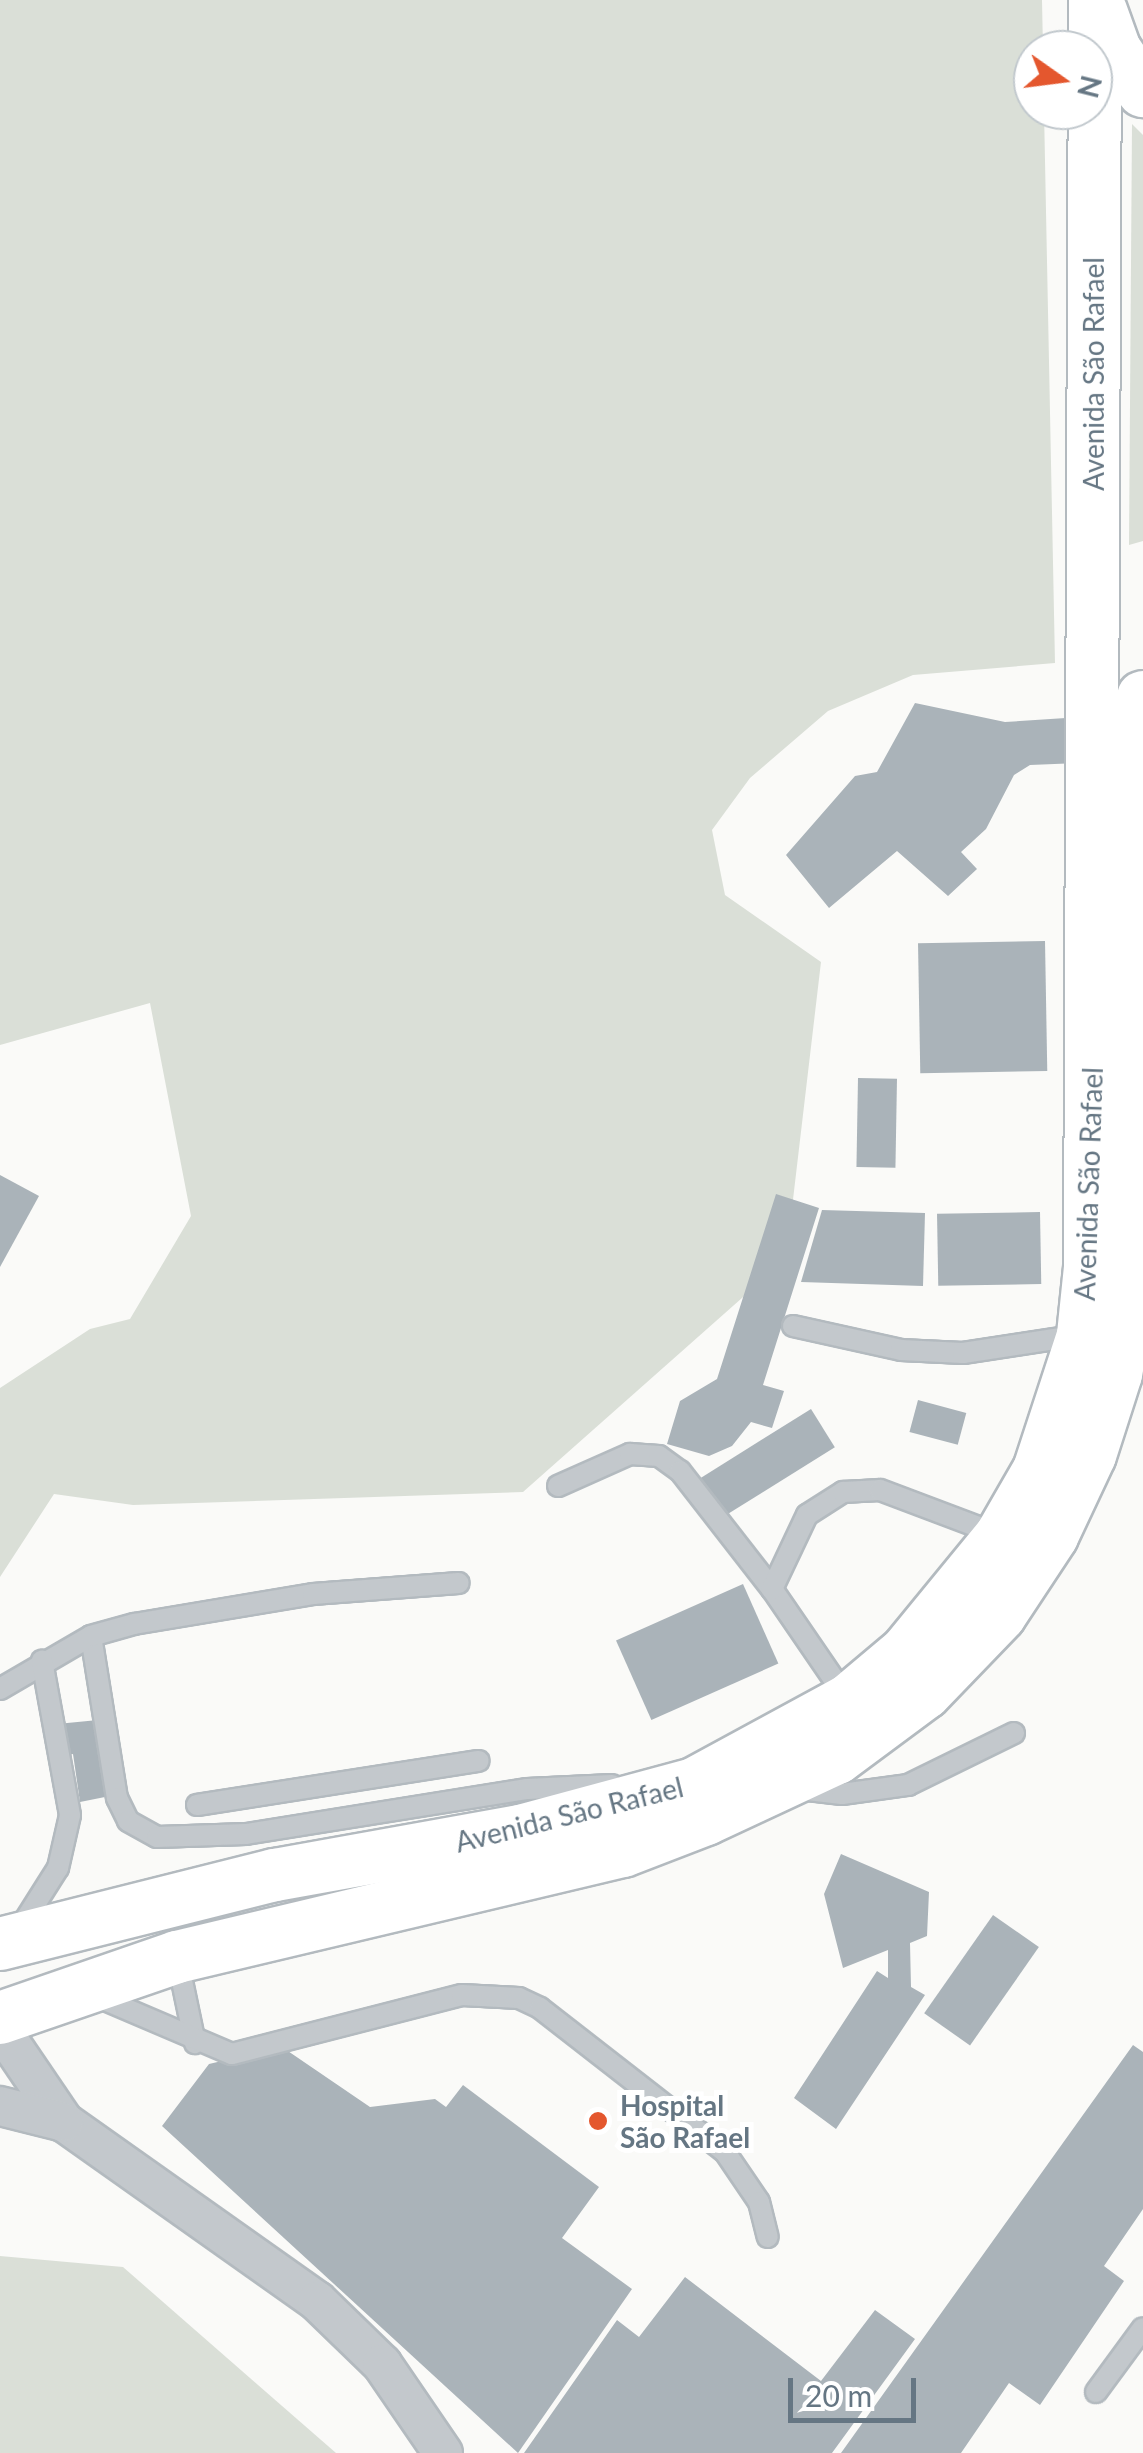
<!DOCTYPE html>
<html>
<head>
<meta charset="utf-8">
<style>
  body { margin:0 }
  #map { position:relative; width:1143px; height:2453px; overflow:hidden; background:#fafaf8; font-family:Lato,sans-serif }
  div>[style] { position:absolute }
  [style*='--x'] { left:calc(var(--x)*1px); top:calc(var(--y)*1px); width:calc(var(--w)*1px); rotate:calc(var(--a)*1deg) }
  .green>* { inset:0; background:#dadfd7 }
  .building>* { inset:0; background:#aab3b9; transform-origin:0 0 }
  .roads { filter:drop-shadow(2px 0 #b3babf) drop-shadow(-2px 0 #b3babf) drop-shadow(0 2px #b3babf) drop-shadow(0 -2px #b3babf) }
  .lane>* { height:20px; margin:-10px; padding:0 10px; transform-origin:10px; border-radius:10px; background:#c3c8cc }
  .street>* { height:38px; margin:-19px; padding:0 19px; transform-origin:19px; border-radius:19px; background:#c3c8cc }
  .secondary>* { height:52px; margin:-26px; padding:0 26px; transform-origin:26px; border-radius:26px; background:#fff }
  .dots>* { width:28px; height:28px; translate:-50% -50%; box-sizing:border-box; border:5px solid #fff; border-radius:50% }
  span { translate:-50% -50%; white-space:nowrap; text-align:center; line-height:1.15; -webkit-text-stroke:10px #fff; paint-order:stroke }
  .street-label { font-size:28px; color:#657683 }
  .poi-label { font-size:28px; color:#657683; font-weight:700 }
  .left { translate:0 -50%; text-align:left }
  .north { position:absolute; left:1013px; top:30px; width:100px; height:100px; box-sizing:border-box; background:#fff; border:2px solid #c1c8cd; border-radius:50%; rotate:104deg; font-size:28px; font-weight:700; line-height:40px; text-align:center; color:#657683 }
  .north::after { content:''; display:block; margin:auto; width:35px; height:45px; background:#e4572e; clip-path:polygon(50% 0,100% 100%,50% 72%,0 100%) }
  .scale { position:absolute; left:788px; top:2378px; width:128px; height:45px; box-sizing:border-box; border:5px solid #657683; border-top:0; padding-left:12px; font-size:30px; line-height:35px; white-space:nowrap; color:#657683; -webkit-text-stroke:8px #fff; paint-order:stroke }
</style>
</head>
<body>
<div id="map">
  <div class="green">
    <div style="clip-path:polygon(0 0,1042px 0,1043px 50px,1033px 50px,1033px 110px,1044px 110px,1055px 663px,913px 675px,828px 711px,750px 778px,712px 830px,725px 895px,821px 962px,786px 1259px,523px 1492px,133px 1505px,54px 1494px,0 1577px,0 1388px,90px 1329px,130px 1319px,191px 1216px,150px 1003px,0 1045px)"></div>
    <div style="clip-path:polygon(1132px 124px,1143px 135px,1143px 541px,1129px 545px)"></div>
    <div style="clip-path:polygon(0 2256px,123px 2267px,336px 2453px,0 2453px)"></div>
  </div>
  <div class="building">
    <div style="clip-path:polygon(915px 703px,1005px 722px,1081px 717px,1079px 763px,1030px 765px,1014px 775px,986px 829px,961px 852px,977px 869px,948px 896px,897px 851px,829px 908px,786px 855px,855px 776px,877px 772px)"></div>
    <div style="left:1045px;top:941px;width:130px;height:127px;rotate:89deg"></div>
    <div style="left:858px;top:1078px;width:39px;height:89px;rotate:1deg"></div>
    <div style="clip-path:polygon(0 1175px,39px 1196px,0 1267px)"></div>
    <div style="clip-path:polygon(776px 1194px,819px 1208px,763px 1385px,784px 1391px,772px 1428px,751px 1422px,732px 1446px,709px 1456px,667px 1444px,680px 1401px,717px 1379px)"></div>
    <div style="clip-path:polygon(822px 1210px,925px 1213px,923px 1286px,801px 1282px)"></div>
    <div style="left:1040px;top:1212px;width:72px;height:103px;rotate:89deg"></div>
    <div style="left:918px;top:1400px;width:50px;height:33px;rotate:15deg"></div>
    <div style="left:811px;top:1409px;width:45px;height:131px;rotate:58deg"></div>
    <div style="left:743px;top:1584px;width:87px;height:139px;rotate:66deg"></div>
    <div style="clip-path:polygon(98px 1720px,105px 1797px,80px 1802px,73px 1754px,63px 1756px,57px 1724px)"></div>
    <div style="clip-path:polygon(841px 1854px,929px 1892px,927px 1936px,910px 1943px,911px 1987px,925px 1995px,836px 2129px,794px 2098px,877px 1971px,888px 1978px,888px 1950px,843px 1968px,824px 1894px)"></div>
    <div style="left:993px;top:1915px;width:56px;height:120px;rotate:35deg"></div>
    <div style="clip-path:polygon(1133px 2045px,1143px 2052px,1143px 2209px,1104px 2266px,1124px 2281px,1040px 2405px,1009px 2383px,961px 2453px,841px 2453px)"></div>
    <div style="clip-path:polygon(282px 2047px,370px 2107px,435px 2099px,446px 2107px,463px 2085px,599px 2187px,562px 2238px,632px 2289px,518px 2453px,162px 2126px,209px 2064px)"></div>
    <div style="clip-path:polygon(685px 2277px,821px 2381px,875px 2310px,915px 2339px,832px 2453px,524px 2453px,617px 2320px,639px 2337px)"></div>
  </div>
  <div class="roads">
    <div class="lane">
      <div style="--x:793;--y:1326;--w:111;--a:12.5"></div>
      <div style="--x:901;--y:1350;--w:62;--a:2.8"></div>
      <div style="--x:963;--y:1353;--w:119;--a:-8.7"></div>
      <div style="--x:558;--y:1486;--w:79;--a:-24"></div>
      <div style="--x:630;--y:1454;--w:29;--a:4"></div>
      <div style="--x:659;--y:1456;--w:26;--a:36"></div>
      <div style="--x:680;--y:1471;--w:150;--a:52.1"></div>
      <div style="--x:91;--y:1636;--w:164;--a:80.9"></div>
      <div style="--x:117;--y:1798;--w:25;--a:64"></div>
      <div style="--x:128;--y:1821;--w:33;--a:29"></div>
      <div style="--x:157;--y:1837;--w:89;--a:-1.9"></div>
      <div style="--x:246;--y:1834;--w:285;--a:-9.1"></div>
      <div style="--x:527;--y:1789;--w:85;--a:-2.7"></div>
      <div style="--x:0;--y:1689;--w:105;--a:-30.2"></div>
      <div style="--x:91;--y:1636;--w:45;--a:-15.6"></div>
      <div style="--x:134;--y:1624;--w:181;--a:-9.5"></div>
      <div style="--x:313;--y:1594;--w:146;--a:-4.3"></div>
      <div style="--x:848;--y:1700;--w:135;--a:-124.4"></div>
      <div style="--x:772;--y:1589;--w:82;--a:-64.7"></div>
      <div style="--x:807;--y:1515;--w:43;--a:-32.6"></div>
      <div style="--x:843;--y:1492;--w:37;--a:-3"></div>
      <div style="--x:880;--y:1490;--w:128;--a:20.6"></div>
      <div style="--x:799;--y:1789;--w:43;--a:6.6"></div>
      <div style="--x:842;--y:1794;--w:67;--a:-7.8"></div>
      <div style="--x:908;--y:1785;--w:118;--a:-26.1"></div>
      <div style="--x:197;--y:1805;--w:285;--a:-8.9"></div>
      <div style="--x:20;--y:1928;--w:71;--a:-57.7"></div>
      <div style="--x:58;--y:1868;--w:54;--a:-77.2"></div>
      <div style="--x:70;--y:1815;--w:157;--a:-100.3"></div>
      <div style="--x:177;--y:1957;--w:88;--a:78.2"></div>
      <div style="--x:91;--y:1994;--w:153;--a:23.1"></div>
      <div style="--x:232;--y:2054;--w:237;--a:-14.4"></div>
      <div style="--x:462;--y:1995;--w:57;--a:3"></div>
      <div style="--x:519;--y:1998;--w:23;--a:25"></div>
      <div style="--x:540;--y:2008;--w:234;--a:37.9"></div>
      <div style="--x:725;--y:2152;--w:60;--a:55.8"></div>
      <div style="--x:759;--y:2202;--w:36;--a:76"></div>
      <div style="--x:1096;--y:2392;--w:79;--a:-53.7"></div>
    </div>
    <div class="street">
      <div style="--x:0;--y:2028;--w:114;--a:55.8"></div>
      <div style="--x:64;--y:2122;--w:310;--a:35.3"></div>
      <div style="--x:317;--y:2301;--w:91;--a:44.1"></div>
      <div style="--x:382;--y:2364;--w:108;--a:55.6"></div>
      <div style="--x:0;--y:2106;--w:66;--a:14"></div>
    </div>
    <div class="secondary">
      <div style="--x:1101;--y:11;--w:41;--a:70.3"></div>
      <div style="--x:1115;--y:50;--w:50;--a:55.7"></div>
      <div style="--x:0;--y:1944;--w:284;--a:-14.1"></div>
      <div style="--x:275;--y:1875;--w:249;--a:-10.2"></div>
      <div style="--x:520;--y:1831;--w:180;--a:-15.1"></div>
      <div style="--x:694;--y:1784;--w:176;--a:-28.5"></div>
      <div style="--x:849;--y:1700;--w:75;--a:-40.1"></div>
      <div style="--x:906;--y:1652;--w:150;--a:-50.7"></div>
      <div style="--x:1001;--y:1536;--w:76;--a:-60.1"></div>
      <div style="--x:1039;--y:1470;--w:142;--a:-71.9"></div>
      <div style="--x:1083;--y:1335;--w:68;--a:-84.1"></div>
      <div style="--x:1090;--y:1267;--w:1267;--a:-89.77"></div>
      <div style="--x:0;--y:2018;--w:187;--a:-19"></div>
      <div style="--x:177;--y:1957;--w:458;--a:-13.4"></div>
      <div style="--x:623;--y:1851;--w:89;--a:-21.1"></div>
      <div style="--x:706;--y:1819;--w:145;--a:-25"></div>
      <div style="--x:837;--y:1758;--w:109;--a:-36.5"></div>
      <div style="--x:925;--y:1693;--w:108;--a:-46.1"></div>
      <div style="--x:1000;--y:1615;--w:95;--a:-56.6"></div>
      <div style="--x:1052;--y:1536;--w:89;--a:-64.9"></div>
      <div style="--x:1090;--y:1455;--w:85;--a:-72.2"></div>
      <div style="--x:1116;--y:1374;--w:81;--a:-79.4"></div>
      <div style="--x:1131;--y:1294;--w:556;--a:-89.69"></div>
      <div style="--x:1134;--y:738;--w:42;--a:-77.6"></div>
    </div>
  </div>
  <div class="dots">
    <div style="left:598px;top:2121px;background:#e4572e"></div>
  </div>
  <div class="street-label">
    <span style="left:1093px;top:374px;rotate:-90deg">Avenida São Rafael</span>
    <span style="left:1088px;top:1184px;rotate:-88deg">Avenida São Rafael</span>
    <span style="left:569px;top:1814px;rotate:-14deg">Avenida São Rafael</span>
  </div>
  <div class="poi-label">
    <span class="left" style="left:620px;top:2121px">Hospital<br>São Rafael</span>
  </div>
  <div class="north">N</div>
  <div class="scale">20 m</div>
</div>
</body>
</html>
